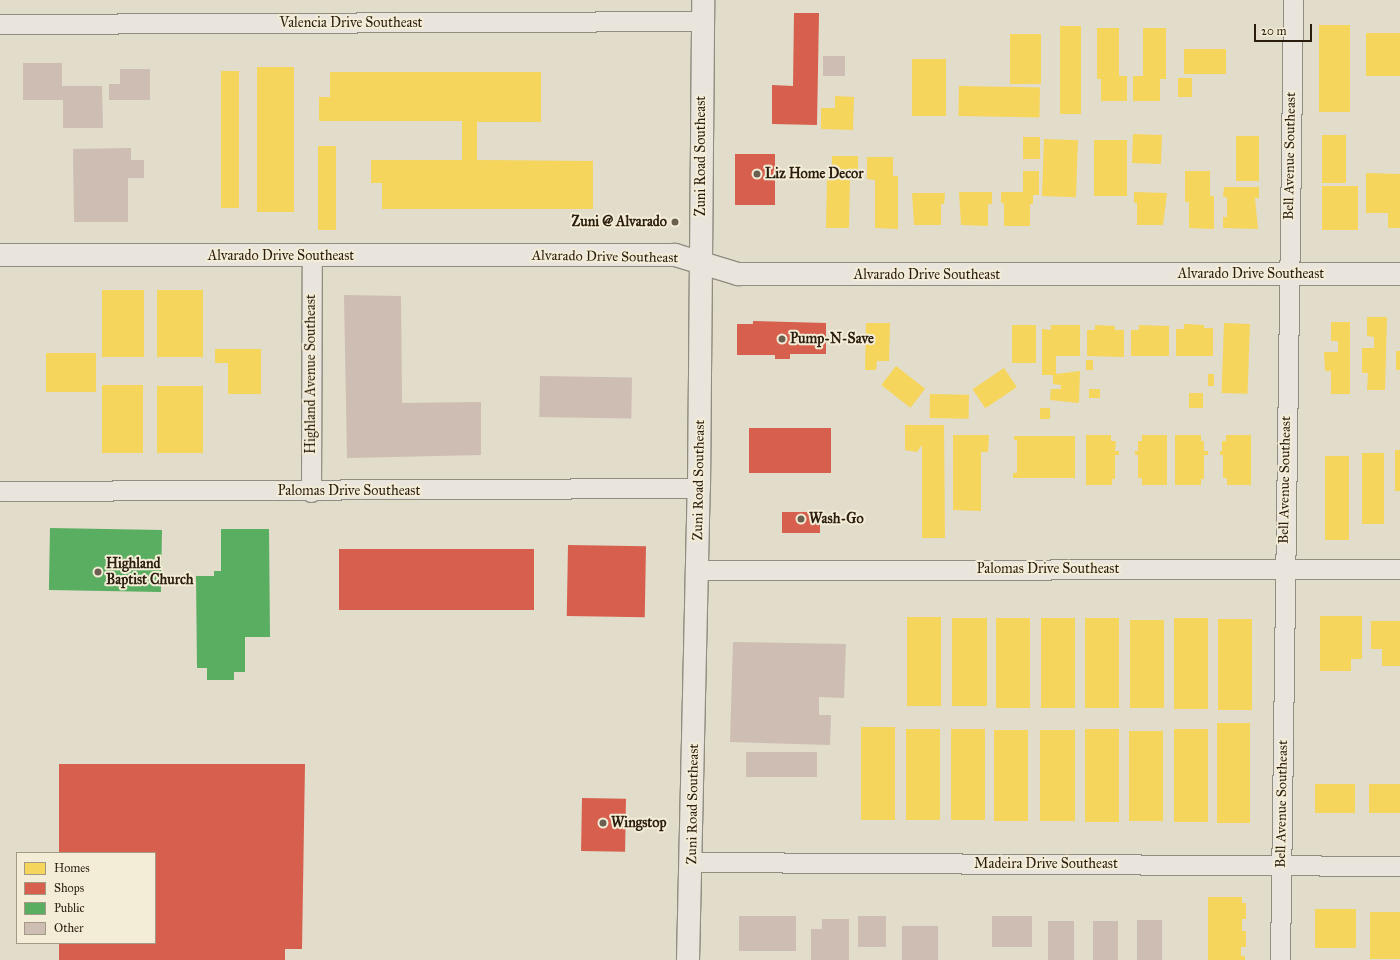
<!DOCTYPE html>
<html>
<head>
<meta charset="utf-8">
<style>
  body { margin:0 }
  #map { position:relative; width:1400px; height:960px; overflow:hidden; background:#e2dcca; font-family:"IM FELL Great Primer",serif }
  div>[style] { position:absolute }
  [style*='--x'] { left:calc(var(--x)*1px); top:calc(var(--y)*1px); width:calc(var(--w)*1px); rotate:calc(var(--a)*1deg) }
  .homes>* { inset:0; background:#f6d55c; transform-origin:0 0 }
  .shops>* { inset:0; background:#d6604d; transform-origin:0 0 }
  .public>* { inset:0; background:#5aae61; transform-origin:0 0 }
  .building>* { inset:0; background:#cdbdb2; transform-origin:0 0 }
  .roads { filter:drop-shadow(1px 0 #928d81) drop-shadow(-1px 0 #928d81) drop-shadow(0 1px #928d81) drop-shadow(0 -1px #928d81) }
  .minor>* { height:19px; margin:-9.5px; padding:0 9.5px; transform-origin:9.5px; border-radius:9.5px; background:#e9e5dc }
  .tertiary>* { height:22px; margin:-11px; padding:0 11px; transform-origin:11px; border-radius:11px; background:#e9e5dc }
  .dots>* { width:11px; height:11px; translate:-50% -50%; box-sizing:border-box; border:2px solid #f3ecd6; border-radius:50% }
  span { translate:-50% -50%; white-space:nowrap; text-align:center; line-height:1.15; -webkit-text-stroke:4px #f3ecd6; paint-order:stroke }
  .street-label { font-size:14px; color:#2b1d0d }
  .poi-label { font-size:14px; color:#2b1d0d; font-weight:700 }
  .left { translate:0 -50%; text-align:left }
  .right { translate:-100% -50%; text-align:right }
  .legend { position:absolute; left:16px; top:852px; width:140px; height:92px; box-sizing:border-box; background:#f3ecd6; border:1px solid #a39986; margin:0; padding:5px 7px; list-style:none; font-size:12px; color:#2b1d0d }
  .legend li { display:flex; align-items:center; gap:8px; height:20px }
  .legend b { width:20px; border:1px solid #a39986 }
  .scale { position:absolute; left:1254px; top:24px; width:58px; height:18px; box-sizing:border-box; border:2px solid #2b1d0d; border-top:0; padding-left:5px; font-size:12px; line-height:14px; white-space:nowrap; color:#2b1d0d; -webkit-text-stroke:3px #f3ecd6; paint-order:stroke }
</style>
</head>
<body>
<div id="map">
  <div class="homes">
    <div style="left:1319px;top:25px;width:31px;height:87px"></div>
    <div style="left:1060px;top:26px;width:21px;height:88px"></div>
    <div style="clip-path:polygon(1097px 28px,1119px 28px,1119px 76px,1127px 76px,1127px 101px,1101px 101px,1101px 79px,1097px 79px)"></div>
    <div style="clip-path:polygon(1143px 28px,1166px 28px,1166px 79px,1160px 79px,1160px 101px,1133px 101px,1133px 76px,1143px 76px)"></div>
    <div style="left:1366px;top:33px;width:34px;height:43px"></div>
    <div style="left:1010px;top:34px;width:31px;height:50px"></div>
    <div style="left:1184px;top:49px;width:42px;height:25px"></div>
    <div style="left:912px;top:59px;width:34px;height:57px"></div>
    <div style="left:257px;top:67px;width:37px;height:145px"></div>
    <div style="left:221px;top:71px;width:18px;height:137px"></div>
    <div style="clip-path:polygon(330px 72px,541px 72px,541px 122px,477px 122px,477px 160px,593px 161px,593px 209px,382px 209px,382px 183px,371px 183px,371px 160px,462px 160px,462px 121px,319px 121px,319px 97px,330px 97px)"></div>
    <div style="left:1178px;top:78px;width:14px;height:19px"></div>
    <div style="left:959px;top:86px;width:81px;height:30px;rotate:1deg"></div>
    <div style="clip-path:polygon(835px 96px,854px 97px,853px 130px,821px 129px,821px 108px,835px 108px)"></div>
    <div style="left:1133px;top:134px;width:29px;height:29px;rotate:2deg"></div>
    <div style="left:1322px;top:135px;width:24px;height:48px"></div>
    <div style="left:1236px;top:136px;width:23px;height:45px"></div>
    <div style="left:1040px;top:137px;width:22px;height:17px;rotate:90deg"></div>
    <div style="left:1044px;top:139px;width:34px;height:57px;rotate:2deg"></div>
    <div style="left:1094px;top:140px;width:33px;height:56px"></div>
    <div style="left:318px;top:146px;width:18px;height:84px"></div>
    <div style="clip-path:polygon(832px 156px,858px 156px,858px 179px,850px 179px,849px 228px,826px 228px,827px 176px,832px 176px)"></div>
    <div style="clip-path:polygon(867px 157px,893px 157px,893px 176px,898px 176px,898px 229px,875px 228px,875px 180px,867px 179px)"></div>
    <div style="clip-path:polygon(1023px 171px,1039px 171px,1039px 195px,1033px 195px,1033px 204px,1030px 204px,1030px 226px,1004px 226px,1004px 203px,1001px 203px,1001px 192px,1023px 192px)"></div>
    <div style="clip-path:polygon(1185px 171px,1210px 171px,1210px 196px,1214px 196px,1214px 229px,1189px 228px,1189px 202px,1185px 202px)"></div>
    <div style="clip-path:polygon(1366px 173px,1400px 174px,1400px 228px,1388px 228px,1388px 213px,1366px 213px)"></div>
    <div style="left:1322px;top:186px;width:36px;height:44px"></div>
    <div style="clip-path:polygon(1224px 187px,1259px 187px,1259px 198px,1255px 198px,1258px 229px,1223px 228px,1223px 217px,1227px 217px,1227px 197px,1223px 197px)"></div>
    <div style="clip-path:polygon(959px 192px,992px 192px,992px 204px,988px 204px,988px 226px,961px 225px)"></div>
    <div style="clip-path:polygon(1134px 192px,1167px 193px,1163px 225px,1137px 225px,1137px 203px,1134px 203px)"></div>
    <div style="clip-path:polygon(912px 193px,945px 193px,944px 204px,941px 204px,941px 225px,914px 225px)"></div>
    <div style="left:102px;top:290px;width:42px;height:67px"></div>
    <div style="left:157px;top:290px;width:46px;height:67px"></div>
    <div style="clip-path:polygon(1367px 317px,1387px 317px,1385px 390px,1367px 390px,1368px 373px,1362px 373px,1362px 348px,1374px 348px,1374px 337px,1367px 336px)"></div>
    <div style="clip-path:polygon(1331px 322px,1350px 322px,1350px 394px,1331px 394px,1331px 371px,1325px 371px,1324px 352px,1338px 352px,1338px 341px,1331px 341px)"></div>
    <div style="clip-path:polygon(866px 323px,890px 323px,889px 361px,877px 361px,876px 370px,865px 370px)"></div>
    <div style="left:1224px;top:323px;width:26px;height:70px;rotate:2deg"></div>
    <div style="clip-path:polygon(1184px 324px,1204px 325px,1204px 328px,1213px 328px,1213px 356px,1176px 356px,1176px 329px,1184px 329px)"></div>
    <div style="left:1012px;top:325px;width:24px;height:38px"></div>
    <div style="clip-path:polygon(1051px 325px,1080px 325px,1080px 356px,1056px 356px,1056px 374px,1080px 371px,1079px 403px,1050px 400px,1051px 389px,1061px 389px,1061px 385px,1053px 384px,1053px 375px,1042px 375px,1042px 329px,1051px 330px)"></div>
    <div style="clip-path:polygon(1095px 325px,1115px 326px,1115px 330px,1124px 330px,1124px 357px,1087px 356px,1087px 330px,1095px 330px)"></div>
    <div style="clip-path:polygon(1139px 325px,1169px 326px,1169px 356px,1131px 356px,1131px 330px,1139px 330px)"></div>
    <div style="clip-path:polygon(215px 349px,261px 349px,261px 394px,228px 394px,228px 363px,215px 363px)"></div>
    <div style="left:1396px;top:351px;width:4px;height:19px"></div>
    <div style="left:46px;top:353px;width:50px;height:39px"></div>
    <div style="left:1086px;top:360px;width:7px;height:10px"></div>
    <div style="left:896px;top:366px;width:37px;height:24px;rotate:38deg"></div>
    <div style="left:1004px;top:368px;width:23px;height:38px;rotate:56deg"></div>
    <div style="left:1214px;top:374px;width:12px;height:6px;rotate:90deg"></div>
    <div style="left:102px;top:385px;width:41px;height:68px"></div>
    <div style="left:157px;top:386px;width:46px;height:67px"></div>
    <div style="left:1089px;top:389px;width:11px;height:9px"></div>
    <div style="left:1189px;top:393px;width:14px;height:15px"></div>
    <div style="left:930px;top:394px;width:39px;height:24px;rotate:1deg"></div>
    <div style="left:1040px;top:408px;width:10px;height:11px"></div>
    <div style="clip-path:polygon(905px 425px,944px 425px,945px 538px,922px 538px,922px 445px,917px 452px,905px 450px)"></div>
    <div style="clip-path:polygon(953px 435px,989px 435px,988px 452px,981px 452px,981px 511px,953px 510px)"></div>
    <div style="clip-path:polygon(1086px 435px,1111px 435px,1111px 441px,1116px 441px,1115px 451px,1119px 451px,1119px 455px,1115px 455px,1115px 479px,1112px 479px,1112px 485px,1086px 485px)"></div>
    <div style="clip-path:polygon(1142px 435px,1167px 435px,1167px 485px,1142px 485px,1142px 478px,1138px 478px,1138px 455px,1135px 455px,1135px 451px,1138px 451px,1138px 441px,1142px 441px)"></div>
    <div style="clip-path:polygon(1175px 435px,1201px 435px,1201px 441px,1204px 441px,1204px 451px,1208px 451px,1208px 455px,1204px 455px,1204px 479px,1201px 479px,1201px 485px,1175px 485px)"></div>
    <div style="clip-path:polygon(1226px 435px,1251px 435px,1251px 485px,1227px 485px,1227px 478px,1223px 478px,1223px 455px,1220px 455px,1220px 451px,1222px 451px,1222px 441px,1226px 441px)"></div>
    <div style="clip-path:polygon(1014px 436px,1075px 436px,1075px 478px,1013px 478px,1013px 473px,1017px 473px,1017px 440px,1014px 440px)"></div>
    <div style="left:1395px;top:450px;width:5px;height:41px"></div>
    <div style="left:1362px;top:453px;width:22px;height:71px"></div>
    <div style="left:1325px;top:456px;width:24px;height:84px"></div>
    <div style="clip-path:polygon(1320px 616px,1362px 616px,1362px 659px,1351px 659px,1351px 671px,1320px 671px)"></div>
    <div style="left:907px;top:617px;width:34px;height:89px"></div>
    <div style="left:952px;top:618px;width:35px;height:88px"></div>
    <div style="left:996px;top:618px;width:34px;height:90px"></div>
    <div style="left:1041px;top:618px;width:34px;height:90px"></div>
    <div style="left:1085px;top:618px;width:34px;height:90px"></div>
    <div style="left:1174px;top:618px;width:34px;height:91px"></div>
    <div style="left:1218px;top:619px;width:34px;height:91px"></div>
    <div style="left:1130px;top:620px;width:34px;height:88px"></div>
    <div style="clip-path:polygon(1371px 621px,1400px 621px,1400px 666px,1382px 666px,1382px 649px,1371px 649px)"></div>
    <div style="left:1217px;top:723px;width:33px;height:100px"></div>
    <div style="left:861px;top:727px;width:34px;height:93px"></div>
    <div style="left:906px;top:729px;width:34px;height:91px"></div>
    <div style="left:951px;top:729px;width:34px;height:91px"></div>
    <div style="left:1085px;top:729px;width:34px;height:93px"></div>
    <div style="left:1174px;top:729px;width:34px;height:93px"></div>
    <div style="left:994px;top:730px;width:34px;height:91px"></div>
    <div style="left:1040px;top:730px;width:35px;height:91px"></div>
    <div style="left:1129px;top:731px;width:34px;height:90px"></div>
    <div style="left:1315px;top:784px;width:40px;height:29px"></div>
    <div style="left:1369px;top:784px;width:31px;height:29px"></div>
    <div style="clip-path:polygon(1208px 897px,1242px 897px,1242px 903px,1246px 903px,1246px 919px,1242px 919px,1242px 931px,1246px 931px,1246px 947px,1241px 947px,1241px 956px,1245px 956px,1245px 960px,1208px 960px)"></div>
    <div style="left:1315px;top:909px;width:41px;height:39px"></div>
    <div style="left:1370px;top:912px;width:30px;height:47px"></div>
  </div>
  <div class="shops">
    <div style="clip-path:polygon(794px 13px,819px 13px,817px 125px,772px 124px,772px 85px,793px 86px)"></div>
    <div style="left:735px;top:154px;width:40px;height:51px"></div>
    <div style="clip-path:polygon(753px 321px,826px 323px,826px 354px,790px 354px,790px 359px,775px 359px,775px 355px,737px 355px,737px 324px,753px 324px)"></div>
    <div style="left:749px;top:428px;width:82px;height:45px"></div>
    <div style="left:782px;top:512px;width:38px;height:21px"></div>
    <div style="left:568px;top:545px;width:78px;height:71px;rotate:1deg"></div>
    <div style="left:339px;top:549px;width:195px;height:61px"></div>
    <div style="clip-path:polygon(59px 764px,305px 764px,302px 949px,285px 949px,285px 960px,59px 960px,59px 943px,155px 943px,155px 853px,59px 853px)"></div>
    <div style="left:582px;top:798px;width:44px;height:53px;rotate:1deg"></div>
  </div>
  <div class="public">
    <div style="left:50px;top:528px;width:112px;height:62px;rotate:1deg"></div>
    <div style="clip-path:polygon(221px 529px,269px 529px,270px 637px,245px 637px,245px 672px,234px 672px,234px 680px,207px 680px,207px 668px,197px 668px,196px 576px,214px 576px,214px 571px,221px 571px)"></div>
  </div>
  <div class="building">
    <div style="left:823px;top:56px;width:22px;height:20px"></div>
    <div style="clip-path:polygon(23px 63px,62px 63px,62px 86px,102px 86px,103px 128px,63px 128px,63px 100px,23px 100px)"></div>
    <div style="clip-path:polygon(120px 69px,150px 69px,150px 100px,109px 100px,109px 84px,120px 84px)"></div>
    <div style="clip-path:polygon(131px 148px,131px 160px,144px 160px,144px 178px,128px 178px,128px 222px,74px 222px,73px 149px)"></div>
    <div style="clip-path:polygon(344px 295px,401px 296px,402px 403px,481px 402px,481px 455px,347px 458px)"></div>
    <div style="left:540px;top:376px;width:92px;height:41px;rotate:1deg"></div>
    <div style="clip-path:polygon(733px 642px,846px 644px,844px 698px,819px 697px,819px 715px,831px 715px,830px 745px,730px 742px)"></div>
    <div style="left:746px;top:752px;width:71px;height:25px"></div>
    <div style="left:739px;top:916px;width:57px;height:35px"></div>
    <div style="left:858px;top:916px;width:28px;height:31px"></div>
    <div style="left:992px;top:916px;width:40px;height:31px"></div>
    <div style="clip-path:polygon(822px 919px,849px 919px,849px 960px,811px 960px,811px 929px,822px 929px)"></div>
    <div style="left:1137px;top:920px;width:25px;height:40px"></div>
    <div style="left:1048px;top:921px;width:26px;height:39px"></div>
    <div style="left:1093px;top:921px;width:25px;height:39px"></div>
    <div style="left:902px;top:926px;width:36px;height:34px"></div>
  </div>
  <div class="roads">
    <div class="minor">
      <div style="--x:0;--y:24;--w:702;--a:-0.24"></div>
      <div style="--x:0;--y:491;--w:699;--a:-0.25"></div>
      <div style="--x:311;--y:492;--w:236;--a:-89.8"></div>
      <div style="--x:697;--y:570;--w:703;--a:-0.08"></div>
      <div style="--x:692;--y:862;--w:708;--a:0.32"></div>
      <div style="--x:1280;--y:960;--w:960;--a:-89.22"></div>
    </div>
    <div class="tertiary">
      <div style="--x:0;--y:255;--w:675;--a:0"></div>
      <div style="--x:675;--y:255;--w:66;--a:16.8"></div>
      <div style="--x:738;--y:274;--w:662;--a:0"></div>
      <div style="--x:688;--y:960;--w:472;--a:-88.7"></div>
      <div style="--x:699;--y:488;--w:488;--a:-89.5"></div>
    </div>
  </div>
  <div class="dots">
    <div style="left:757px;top:174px;background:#6b604f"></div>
    <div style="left:675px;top:222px;background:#6b604f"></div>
    <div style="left:782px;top:339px;background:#6b604f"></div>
    <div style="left:801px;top:519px;background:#6b604f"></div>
    <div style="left:98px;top:572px;background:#6b604f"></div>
    <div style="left:603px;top:823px;background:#6b604f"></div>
  </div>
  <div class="street-label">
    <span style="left:351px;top:23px">Valencia Drive Southeast</span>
    <span style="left:701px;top:156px;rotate:-90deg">Zuni Road Southeast</span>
    <span style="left:1290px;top:156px;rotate:-89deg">Bell Avenue Southeast</span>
    <span style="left:281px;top:256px">Alvarado Drive Southeast</span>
    <span style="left:605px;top:257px;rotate:1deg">Alvarado Drive Southeast</span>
    <span style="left:1251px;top:274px">Alvarado Drive Southeast</span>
    <span style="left:927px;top:275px">Alvarado Drive Southeast</span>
    <span style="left:311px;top:374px;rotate:-90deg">Highland Avenue Southeast</span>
    <span style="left:699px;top:480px;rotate:-89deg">Zuni Road Southeast</span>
    <span style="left:1285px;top:480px;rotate:-89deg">Bell Avenue Southeast</span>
    <span style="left:349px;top:491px">Palomas Drive Southeast</span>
    <span style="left:1048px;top:569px">Palomas Drive Southeast</span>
    <span style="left:693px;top:804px;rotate:-89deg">Zuni Road Southeast</span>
    <span style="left:1282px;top:804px;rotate:-89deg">Bell Avenue Southeast</span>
    <span style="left:1046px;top:864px">Madeira Drive Southeast</span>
  </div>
  <div class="poi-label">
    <span class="left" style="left:765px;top:174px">Liz Home Decor</span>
    <span class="right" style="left:667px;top:222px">Zuni @ Alvarado</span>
    <span class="left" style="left:790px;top:339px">Pump-N-Save</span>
    <span class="left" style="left:809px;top:519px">Wash-Go</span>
    <span class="left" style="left:106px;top:572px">Highland<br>Baptist Church</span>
    <span class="left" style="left:611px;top:823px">Wingstop</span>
  </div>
  <ul class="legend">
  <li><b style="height:11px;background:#f6d55c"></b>Homes</li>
  <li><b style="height:11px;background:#d6604d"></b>Shops</li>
  <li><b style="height:11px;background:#5aae61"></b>Public</li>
  <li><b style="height:11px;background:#cdbdb2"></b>Other</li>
  </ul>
  <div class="scale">20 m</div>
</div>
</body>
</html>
